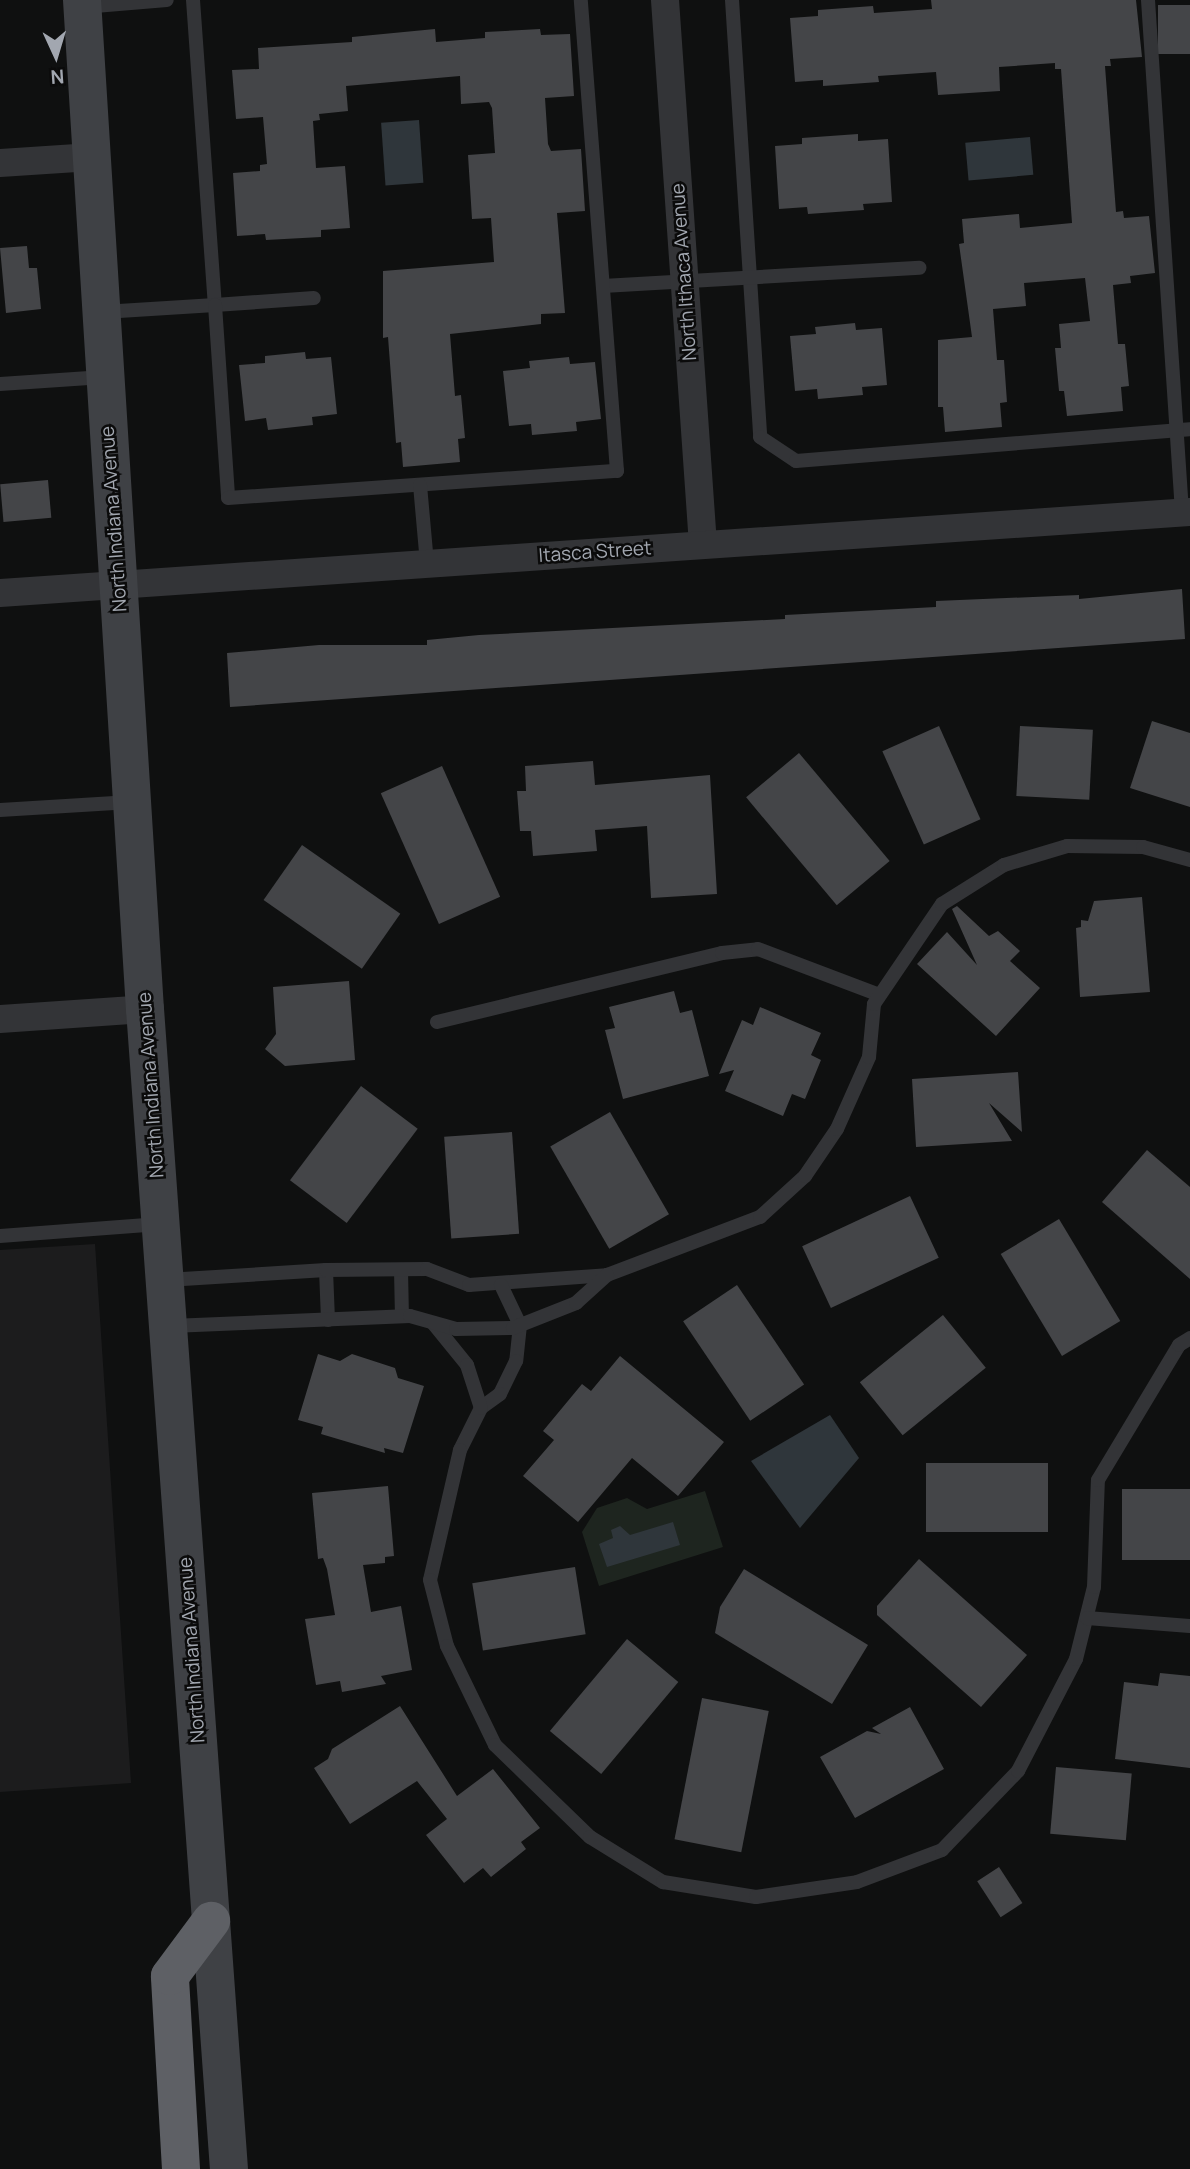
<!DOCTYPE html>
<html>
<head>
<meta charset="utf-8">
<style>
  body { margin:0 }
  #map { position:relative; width:1190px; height:2169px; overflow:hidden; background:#0f1010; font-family:Manrope,sans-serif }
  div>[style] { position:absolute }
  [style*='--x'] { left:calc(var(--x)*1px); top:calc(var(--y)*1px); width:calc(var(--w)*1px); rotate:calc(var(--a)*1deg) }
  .built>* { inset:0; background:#1c1c1d }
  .green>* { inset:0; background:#1e251f }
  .water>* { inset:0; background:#2f363b; transform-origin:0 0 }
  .building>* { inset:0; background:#444548; transform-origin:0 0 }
  .lane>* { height:14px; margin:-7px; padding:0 7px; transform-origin:7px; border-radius:7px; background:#333437 }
  .street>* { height:28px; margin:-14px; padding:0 14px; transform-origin:14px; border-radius:14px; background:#333437 }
  .secondary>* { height:38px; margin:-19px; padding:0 19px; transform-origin:19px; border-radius:19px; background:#3f4145 }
  .highway>* { height:38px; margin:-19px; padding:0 19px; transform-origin:19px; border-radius:19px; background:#5e6065 }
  span { translate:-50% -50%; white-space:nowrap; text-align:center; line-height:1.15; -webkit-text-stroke:5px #0b0b0b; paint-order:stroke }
  .street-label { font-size:19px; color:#a2a7b0 }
  .north { position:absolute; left:21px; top:21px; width:70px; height:70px; -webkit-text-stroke:5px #0b0b0b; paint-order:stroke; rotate:176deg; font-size:19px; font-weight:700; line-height:28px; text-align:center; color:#a2a7b0 }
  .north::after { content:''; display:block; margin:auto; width:24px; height:32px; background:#a2a7b0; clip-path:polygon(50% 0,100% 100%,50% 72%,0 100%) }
</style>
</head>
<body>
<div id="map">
  <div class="built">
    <div style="clip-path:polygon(95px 1244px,131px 1783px,0 1792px,0 1250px)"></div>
  </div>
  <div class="green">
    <div style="clip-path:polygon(705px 1491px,723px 1547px,599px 1586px,582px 1532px,597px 1508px,627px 1498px,647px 1509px)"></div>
  </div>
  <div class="water">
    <div style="left:419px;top:120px;width:63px;height:38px;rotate:86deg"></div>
    <div style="left:1030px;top:137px;width:38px;height:65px;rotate:85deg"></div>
    <div style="clip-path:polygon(830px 1415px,859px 1458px,800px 1528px,751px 1461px)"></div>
    <div style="clip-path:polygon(673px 1522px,680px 1545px,607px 1567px,599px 1544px,613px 1538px,611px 1530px,620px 1526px,630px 1535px)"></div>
  </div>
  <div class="building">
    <div style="clip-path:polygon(931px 0,1136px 0,1142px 57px,1110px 59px,1111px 66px,1105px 66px,1116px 212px,1123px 211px,1124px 218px,1149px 216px,1155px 273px,1130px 276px,1131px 283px,1113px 285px,1118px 344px,1125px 344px,1129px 386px,1121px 387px,1123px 411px,1067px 416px,1064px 391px,1059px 391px,1055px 348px,1061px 348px,1059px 324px,1090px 321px,1085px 278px,1024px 283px,1026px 306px,993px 309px,997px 360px,1004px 360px,1007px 402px,1000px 403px,1002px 427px,945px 432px,943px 407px,938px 407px,938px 340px,972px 337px,959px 244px,964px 243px,962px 219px,1019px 214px,1020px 228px,1072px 223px,1061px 69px,1055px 69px,1055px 63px,999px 67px,1000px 91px,938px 95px,936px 72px,878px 76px,879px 82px,823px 86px,823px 80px,795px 82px,790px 18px,818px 16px,818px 10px,873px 6px,874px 13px,932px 9px)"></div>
    <div style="left:1190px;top:5px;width:49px;height:32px;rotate:90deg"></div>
    <div style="clip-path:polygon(435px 29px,436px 42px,485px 38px,485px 32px,540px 29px,541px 35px,570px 34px,574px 96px,545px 98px,548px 144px,551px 151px,581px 149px,585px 211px,557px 213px,565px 313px,541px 314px,541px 324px,450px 334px,455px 396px,461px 395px,465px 438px,458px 439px,460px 462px,403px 467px,401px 442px,396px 443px,388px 337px,383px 338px,383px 271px,494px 262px,491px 218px,472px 219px,468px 155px,495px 153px,492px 108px,489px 102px,461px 104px,460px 76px,346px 86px,348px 111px,319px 114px,320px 120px,313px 121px,316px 168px,345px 166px,350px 228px,321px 230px,321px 237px,266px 240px,265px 234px,237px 236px,233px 173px,260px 171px,260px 165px,267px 164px,263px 117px,236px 119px,232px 70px,259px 69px,258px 48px,352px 42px,352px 37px)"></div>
    <div style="clip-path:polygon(858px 134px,858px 141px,888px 139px,892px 202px,863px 204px,864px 210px,808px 214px,807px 207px,779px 209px,775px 146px,802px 144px,802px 138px)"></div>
    <div style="clip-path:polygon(27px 246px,29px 268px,37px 268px,41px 309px,6px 313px,0 248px)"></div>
    <div style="clip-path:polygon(855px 323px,856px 330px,882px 328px,887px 385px,862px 387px,863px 395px,818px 399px,817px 389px,795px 391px,790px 336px,816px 334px,815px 327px)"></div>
    <div style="clip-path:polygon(305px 352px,306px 359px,331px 357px,337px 414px,312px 417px,313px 425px,268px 430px,266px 418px,245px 421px,239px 365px,265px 363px,265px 356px)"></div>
    <div style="clip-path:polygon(569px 357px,570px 364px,595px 362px,601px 419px,576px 422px,577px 431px,532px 435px,531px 424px,509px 426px,503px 371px,530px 368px,529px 361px)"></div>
    <div style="left:48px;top:480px;width:38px;height:48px;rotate:85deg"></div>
    <div style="clip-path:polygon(1182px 589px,1185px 639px,230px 707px,227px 653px,319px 645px,427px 645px,427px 640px,479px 635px,785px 619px,785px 615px,936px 607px,936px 601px,1079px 595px,1079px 599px)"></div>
    <div style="clip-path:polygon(1152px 721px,1190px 733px,1190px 807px,1130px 788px)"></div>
    <div style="left:939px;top:726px;width:102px;height:62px;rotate:66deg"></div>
    <div style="left:1020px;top:726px;width:73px;height:70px;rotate:3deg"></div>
    <div style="left:799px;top:753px;width:141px;height:69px;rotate:50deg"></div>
    <div style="clip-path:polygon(593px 761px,595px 785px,710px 775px,717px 894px,651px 898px,647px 826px,595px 830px,597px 851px,533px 856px,531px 831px,520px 831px,517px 791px,526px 791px,525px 766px)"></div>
    <div style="left:442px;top:766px;width:143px;height:67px;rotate:66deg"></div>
    <div style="left:302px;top:845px;width:120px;height:67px;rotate:35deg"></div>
    <div style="clip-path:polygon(1142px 897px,1150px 992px,1080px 997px,1076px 928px,1081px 927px,1081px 920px,1088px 921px,1094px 901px)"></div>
    <div style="clip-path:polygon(957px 906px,989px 936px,998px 931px,1020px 951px,1010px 961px,1040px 988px,996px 1036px,917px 964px,947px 932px,977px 965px,952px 909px)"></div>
    <div style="clip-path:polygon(349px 981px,355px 1060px,285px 1066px,265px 1049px,276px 1034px,273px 987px)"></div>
    <div style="clip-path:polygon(674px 991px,680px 1013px,692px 1010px,709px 1076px,623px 1099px,605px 1030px,615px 1028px,609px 1007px)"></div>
    <div style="clip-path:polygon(760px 1007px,821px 1033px,811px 1055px,821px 1060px,805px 1099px,792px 1094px,783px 1116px,725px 1091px,734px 1070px,719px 1074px,742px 1020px,753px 1025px)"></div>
    <div style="clip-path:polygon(1018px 1072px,1022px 1132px,989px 1103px,1012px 1141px,916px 1147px,912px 1079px)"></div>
    <div style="left:361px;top:1086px;width:71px;height:118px;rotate:37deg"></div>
    <div style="left:610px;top:1112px;width:118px;height:69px;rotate:60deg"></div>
    <div style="left:512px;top:1132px;width:102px;height:68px;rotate:86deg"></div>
    <div style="clip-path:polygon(1147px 1150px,1190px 1187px,1190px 1279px,1102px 1202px)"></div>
    <div style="left:910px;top:1196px;width:68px;height:119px;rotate:65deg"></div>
    <div style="left:1059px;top:1219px;width:119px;height:68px;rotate:59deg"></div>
    <div style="left:737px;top:1285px;width:120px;height:65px;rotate:56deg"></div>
    <div style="left:943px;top:1315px;width:68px;height:107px;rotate:51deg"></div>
    <div style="clip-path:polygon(318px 1354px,340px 1361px,352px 1354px,395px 1368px,398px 1378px,424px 1386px,403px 1453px,384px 1448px,385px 1453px,321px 1434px,323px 1427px,298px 1420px)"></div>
    <div style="clip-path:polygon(620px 1356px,724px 1442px,678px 1496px,632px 1458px,578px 1522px,523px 1476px,554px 1440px,543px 1431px,582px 1384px,591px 1391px)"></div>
    <div style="left:926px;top:1463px;width:122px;height:69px"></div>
    <div style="clip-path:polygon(388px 1486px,394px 1556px,385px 1557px,385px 1563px,363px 1565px,371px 1612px,401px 1606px,412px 1670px,381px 1676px,386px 1684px,342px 1692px,340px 1681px,316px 1685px,305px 1619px,335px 1615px,327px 1569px,323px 1558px,318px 1559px,312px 1493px)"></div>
    <div style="left:1190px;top:1489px;width:71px;height:68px;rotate:90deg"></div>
    <div style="clip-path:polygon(919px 1559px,1027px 1655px,981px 1707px,877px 1615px,877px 1606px)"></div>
    <div style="left:575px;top:1567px;width:68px;height:104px;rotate:81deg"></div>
    <div style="clip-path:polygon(744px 1569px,868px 1645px,832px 1704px,715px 1633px,720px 1607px)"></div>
    <div style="left:627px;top:1639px;width:67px;height:120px;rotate:40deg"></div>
    <div style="clip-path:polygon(1160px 1673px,1190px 1676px,1190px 1768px,1115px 1759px,1124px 1682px,1158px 1686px)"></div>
    <div style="left:702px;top:1698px;width:68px;height:144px;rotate:11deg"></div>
    <div style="clip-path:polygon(400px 1706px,457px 1796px,493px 1769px,540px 1828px,521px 1842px,526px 1849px,491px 1877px,483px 1868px,464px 1883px,426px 1835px,447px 1819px,417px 1781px,350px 1824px,314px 1768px,328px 1759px,332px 1749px)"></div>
    <div style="clip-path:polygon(910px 1707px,944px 1769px,855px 1818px,820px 1757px,867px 1731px,881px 1734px,872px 1728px)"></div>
    <div style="left:1056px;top:1767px;width:76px;height:67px;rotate:5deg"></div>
    <div style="left:999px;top:1867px;width:43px;height:26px;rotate:57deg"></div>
  </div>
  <div class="lane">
    <div style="--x:193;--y:0;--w:306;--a:85.9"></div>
    <div style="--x:215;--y:305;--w:99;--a:-4"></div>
    <div style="--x:732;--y:0;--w:438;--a:86.3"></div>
    <div style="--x:760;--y:437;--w:43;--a:33.7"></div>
    <div style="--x:796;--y:461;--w:395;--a:-4.6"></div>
    <div style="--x:1148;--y:0;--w:513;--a:86.2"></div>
    <div style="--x:83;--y:7;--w:84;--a:-4.8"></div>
    <div style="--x:603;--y:286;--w:317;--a:-3.3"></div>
    <div style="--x:103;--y:312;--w:112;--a:-3.6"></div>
    <div style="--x:215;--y:305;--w:193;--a:86.1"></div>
    <div style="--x:228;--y:498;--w:390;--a:-4"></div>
    <div style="--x:617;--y:471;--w:472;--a:-94.4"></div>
    <div style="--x:0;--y:384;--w:104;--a:-3.9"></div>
    <div style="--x:420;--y:485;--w:79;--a:84.9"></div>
    <div style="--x:0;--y:810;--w:131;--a:-3.5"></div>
    <div style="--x:437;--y:1022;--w:293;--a:-13.6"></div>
    <div style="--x:722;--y:953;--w:36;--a:-6"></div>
    <div style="--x:758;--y:949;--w:130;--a:20.7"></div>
    <div style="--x:0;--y:1236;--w:160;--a:-4.3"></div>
    <div style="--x:326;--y:1270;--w:50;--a:87.7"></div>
    <div style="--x:401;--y:1270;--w:46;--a:88.8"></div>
    <div style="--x:167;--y:1280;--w:159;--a:-3.6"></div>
    <div style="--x:326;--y:1270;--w:101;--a:-0.6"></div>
    <div style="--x:427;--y:1269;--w:45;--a:20.9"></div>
    <div style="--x:469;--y:1285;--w:138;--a:-4.1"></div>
    <div style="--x:607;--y:1275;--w:164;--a:-20.8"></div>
    <div style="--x:760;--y:1217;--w:61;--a:-42.3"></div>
    <div style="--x:805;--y:1176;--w:57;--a:-55.8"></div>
    <div style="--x:837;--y:1129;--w:79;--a:-66"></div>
    <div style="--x:869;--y:1057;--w:53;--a:-84.6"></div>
    <div style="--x:874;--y:1004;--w:121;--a:-55.8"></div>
    <div style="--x:942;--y:904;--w:73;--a:-32.2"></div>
    <div style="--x:1004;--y:865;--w:66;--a:-16.8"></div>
    <div style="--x:1067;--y:846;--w:76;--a:0.8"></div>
    <div style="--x:1143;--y:847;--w:49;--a:15.5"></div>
    <div style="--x:501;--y:1285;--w:44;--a:64.6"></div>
    <div style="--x:520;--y:1325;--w:36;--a:96"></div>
    <div style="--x:516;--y:1361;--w:37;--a:116"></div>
    <div style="--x:500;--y:1394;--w:24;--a:144"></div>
    <div style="--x:481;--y:1408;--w:47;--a:116.6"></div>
    <div style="--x:460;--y:1450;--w:133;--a:103"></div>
    <div style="--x:430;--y:1580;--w:68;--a:75.6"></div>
    <div style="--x:447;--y:1646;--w:110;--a:64.1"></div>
    <div style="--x:495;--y:1745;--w:132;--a:44.1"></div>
    <div style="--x:590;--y:1837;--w:86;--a:31.7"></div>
    <div style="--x:663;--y:1882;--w:94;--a:9.2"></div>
    <div style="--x:756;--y:1897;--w:102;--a:-8.4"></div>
    <div style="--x:857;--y:1882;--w:91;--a:-20.6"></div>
    <div style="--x:942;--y:1850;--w:110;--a:-46.1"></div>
    <div style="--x:1018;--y:1771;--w:126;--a:-62.6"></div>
    <div style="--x:1076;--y:1659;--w:74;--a:-76"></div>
    <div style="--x:1094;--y:1587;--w:107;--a:-87.9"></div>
    <div style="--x:1098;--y:1480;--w:157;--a:-59"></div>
    <div style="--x:1179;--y:1345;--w:13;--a:-32"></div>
    <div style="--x:433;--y:1323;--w:54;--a:51"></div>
    <div style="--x:467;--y:1365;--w:45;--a:72"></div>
    <div style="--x:171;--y:1326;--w:239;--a:-2.4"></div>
    <div style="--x:410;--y:1316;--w:48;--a:15.8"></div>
    <div style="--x:456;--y:1329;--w:57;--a:-1"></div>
    <div style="--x:513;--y:1328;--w:68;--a:-21.6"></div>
    <div style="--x:576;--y:1303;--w:42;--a:-42.1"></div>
    <div style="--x:1087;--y:1618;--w:103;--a:4.4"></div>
  </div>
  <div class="street">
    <div style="--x:665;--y:0;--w:546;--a:86.01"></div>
    <div style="--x:0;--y:163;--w:92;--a:-3.7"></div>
    <div style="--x:0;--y:593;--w:1193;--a:-3.89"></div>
    <div style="--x:0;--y:1019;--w:145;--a:-3.9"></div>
  </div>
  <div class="secondary">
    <div style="--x:82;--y:0;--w:1011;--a:86.43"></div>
    <div style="--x:145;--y:1009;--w:1163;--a:85.86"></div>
  </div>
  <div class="highway">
    <div style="--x:181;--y:2169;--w:193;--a:-93.3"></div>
    <div style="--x:170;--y:1976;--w:69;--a:-53.3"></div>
  </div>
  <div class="street-label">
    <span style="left:684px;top:272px;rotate:-94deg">North Ithaca Avenue</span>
    <span style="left:114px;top:519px;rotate:-94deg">North Indiana Avenue</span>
    <span style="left:595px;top:552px;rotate:-4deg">Itasca Street</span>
    <span style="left:151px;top:1085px;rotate:-94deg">North Indiana Avenue</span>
    <span style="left:192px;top:1650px;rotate:-94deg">North Indiana Avenue</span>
  </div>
  <div class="north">N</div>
</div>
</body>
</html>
